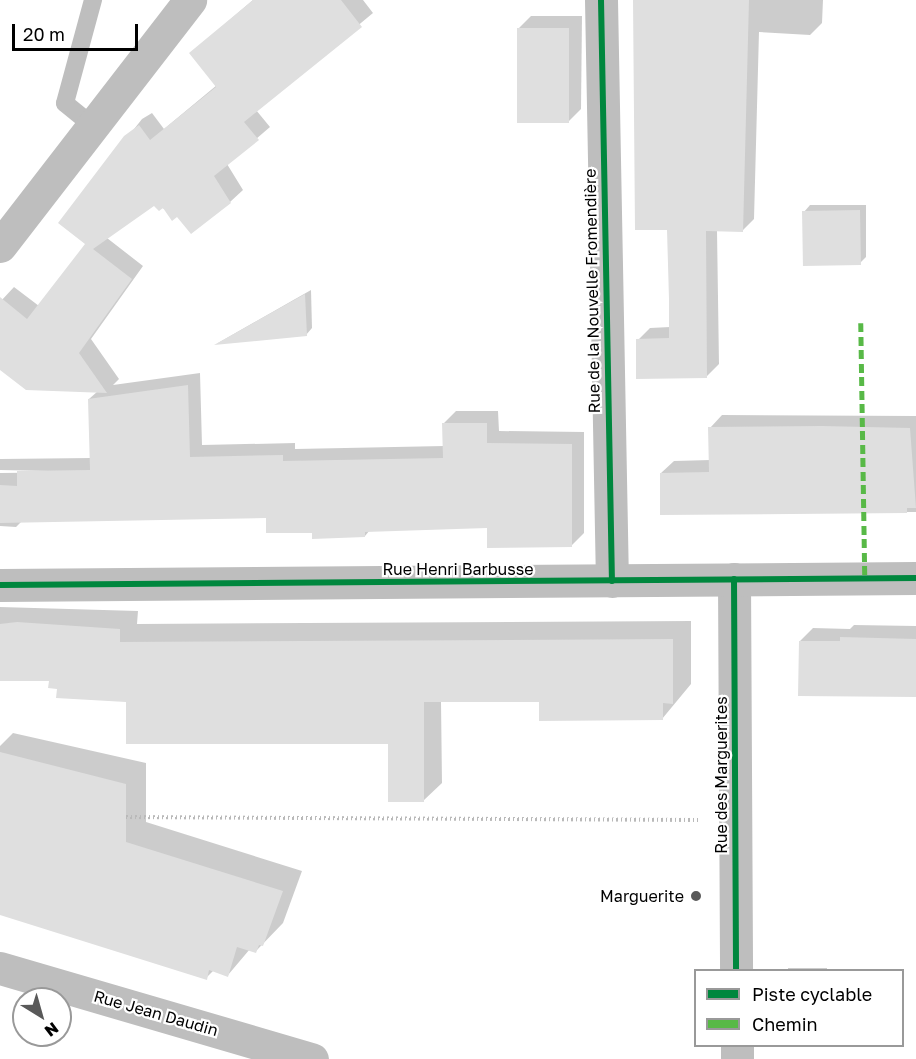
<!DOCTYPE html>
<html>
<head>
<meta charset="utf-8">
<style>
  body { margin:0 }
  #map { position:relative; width:916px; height:1059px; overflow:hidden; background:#fff; font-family:"Golos Text",sans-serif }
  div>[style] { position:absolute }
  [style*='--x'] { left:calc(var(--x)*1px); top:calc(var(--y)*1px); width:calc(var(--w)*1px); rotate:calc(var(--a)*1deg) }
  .shadow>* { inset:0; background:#0003; transform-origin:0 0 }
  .building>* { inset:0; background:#dfdfdf; transform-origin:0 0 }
  .path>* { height:4px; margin-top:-2px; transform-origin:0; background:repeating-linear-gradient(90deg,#b9b9b9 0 1.5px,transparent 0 4.5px) }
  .lane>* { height:18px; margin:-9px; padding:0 9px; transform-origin:9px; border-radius:9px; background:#bebebe }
  .street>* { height:33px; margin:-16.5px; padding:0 16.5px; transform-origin:16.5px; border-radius:16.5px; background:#bebebe }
  .quiet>* { height:4.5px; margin-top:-2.25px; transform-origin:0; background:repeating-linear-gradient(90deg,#58b947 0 9px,transparent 0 13.5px) }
  .cycleway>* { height:6px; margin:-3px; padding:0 3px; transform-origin:3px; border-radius:3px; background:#00873e }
  .dots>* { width:16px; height:16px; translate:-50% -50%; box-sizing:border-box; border:3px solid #fff; border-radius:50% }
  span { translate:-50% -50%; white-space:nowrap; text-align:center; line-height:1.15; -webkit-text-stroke:4.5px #fff; paint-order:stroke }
  .street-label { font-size:16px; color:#000 }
  .poi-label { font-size:16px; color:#000 }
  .right { translate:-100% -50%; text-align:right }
  .legend { position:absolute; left:694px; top:969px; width:210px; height:78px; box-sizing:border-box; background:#fff; border:2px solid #999; margin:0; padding:8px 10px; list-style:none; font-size:18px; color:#000 }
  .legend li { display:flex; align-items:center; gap:12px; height:30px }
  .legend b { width:30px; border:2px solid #999 }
  .north { position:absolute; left:12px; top:987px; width:60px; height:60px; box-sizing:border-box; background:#fff; border:2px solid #999; border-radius:50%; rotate:143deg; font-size:16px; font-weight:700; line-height:24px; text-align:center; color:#000 }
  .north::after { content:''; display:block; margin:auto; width:21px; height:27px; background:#595959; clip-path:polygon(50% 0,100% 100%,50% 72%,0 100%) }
  .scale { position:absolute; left:12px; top:24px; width:126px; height:27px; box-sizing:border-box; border:3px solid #000; border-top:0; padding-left:8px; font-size:18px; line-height:21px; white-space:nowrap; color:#000; -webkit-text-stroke:4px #fff; paint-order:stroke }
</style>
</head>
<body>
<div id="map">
  <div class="shadow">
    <div style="clip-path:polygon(253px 0,363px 0,373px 13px,256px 110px,270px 127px,227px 164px,243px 190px,230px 202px,177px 215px,154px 204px,107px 238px,143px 266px,91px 339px,119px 379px,113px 385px,200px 373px,202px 445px,295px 443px,295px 449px,444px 446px,443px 424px,456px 411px,498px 411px,499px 431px,584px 432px,584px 533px,571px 546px,489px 526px,370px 530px,365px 536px,314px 532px,267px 517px,22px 521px,16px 527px,0 526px,0 473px,98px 472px,0 470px,0 459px,91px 458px,89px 399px,98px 391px,0 368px,0 302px,14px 287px,39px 306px,87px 243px,60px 223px,142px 119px,152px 113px,164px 129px,217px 85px,191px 53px)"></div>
    <div style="clip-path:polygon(634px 0,823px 0,822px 23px,810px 35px,759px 32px,754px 219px,742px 231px,717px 230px,719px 364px,707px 376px,638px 340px,650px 328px,670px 327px,669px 229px)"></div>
    <div style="clip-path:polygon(531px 16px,582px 16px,581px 109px,568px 122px,518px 29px)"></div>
    <div style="clip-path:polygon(810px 205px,866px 205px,866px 257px,860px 263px,804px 212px)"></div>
    <div style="clip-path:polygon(311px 290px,312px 328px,306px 335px,218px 343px)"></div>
    <div style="clip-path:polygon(722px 415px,916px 416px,916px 512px,662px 513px,661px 473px,674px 461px,710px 460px,710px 428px)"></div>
    <div style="clip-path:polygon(0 607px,138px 611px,137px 624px,691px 621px,691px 684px,662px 719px,541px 700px,441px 701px,442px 783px,423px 801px,390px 742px,128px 701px,58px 687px,50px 680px,0 680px)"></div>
    <div style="clip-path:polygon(854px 625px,916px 626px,916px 696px,800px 641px,813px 628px,850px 629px)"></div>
    <div style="clip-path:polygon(13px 733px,146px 763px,146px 822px,302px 871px,283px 923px,256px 951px,250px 949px,228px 975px,214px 970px,206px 978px,0 914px,0 746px)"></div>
    <div style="left:788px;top:968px;width:39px;height:3px"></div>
  </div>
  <div class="building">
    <div style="clip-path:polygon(253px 0,341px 0,362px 27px,244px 122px,259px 140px,214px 176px,231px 203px,191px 234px,177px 217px,172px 221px,163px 208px,159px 211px,154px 206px,93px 249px,132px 279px,79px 353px,107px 393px,26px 390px,0 370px,0 297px,27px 319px,85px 244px,58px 223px,124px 136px,139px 125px,150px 140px,216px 87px,189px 53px)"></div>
    <div style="clip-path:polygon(633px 0,749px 0,743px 232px,706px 231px,707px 378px,636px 379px,636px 339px,669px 338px,669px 299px,667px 230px,635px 230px)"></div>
    <div style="left:517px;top:28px;width:52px;height:95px"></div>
    <div style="left:860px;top:210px;width:55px;height:58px;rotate:89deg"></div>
    <div style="clip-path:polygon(305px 294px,307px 336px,214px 345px)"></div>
    <div style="clip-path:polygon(188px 385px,190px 457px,283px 455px,283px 461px,443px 458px,442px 423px,487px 423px,487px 443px,572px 444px,572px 547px,487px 548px,487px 528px,365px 532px,365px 537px,312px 539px,312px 533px,266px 533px,266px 518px,0 523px,0 485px,17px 486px,17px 471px,90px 470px,88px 399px)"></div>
    <div style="clip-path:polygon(822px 426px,910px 428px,916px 508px,907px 508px,907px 513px,660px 515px,660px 473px,709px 472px,708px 427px)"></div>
    <div style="clip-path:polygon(17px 622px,120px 629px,120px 642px,673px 639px,673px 704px,663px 703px,663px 720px,539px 721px,539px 702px,424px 702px,424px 802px,388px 802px,388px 744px,126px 744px,126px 702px,56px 698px,57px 689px,48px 688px,49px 681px,0 681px,0 624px)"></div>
    <div style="clip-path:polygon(840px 637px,916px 639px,916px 697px,798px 696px,799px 641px,840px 641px)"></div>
    <div style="clip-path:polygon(0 752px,126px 784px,126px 842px,283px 891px,263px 946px,259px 945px,256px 953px,237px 947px,228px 977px,209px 970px,207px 980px,0 915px)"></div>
  </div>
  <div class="path">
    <div style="--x:126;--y:817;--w:572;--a:0.3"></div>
  </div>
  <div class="lane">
    <div style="--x:93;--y:126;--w:36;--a:-141"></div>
    <div style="--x:65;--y:103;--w:107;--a:-74.8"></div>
  </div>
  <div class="street">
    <div style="--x:601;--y:0;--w:581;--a:88.92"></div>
    <div style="--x:0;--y:246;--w:311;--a:-52.3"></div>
    <div style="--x:734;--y:579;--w:391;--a:89.7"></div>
    <div style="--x:0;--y:585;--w:916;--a:-0.44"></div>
    <div style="--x:0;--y:968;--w:325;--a:16.3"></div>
    <div style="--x:737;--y:1046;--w:13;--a:90"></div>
  </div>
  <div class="quiet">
    <div style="--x:861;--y:323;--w:256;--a:89.1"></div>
  </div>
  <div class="cycleway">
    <div style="--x:601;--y:0;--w:581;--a:88.92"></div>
    <div style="--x:734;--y:579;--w:391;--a:89.7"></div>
    <div style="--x:0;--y:585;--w:916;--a:-0.44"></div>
  </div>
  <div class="dots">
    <div style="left:696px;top:896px;background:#595959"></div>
  </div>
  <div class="street-label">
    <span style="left:592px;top:291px;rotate:-91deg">Rue de la Nouvelle Fromendière</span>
    <span style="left:458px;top:569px">Rue Henri Barbusse</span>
    <span style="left:721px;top:775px;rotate:-90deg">Rue des Marguerites</span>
    <span style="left:156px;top:1013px;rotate:16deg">Rue Jean Daudin</span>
  </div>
  <div class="poi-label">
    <span class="right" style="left:684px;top:896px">Marguerite</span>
  </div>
  <ul class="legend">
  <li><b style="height:8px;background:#00873e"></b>Piste cyclable</li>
  <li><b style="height:8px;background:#58b947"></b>Chemin</li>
  </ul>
  <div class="north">N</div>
  <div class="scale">20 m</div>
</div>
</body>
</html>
